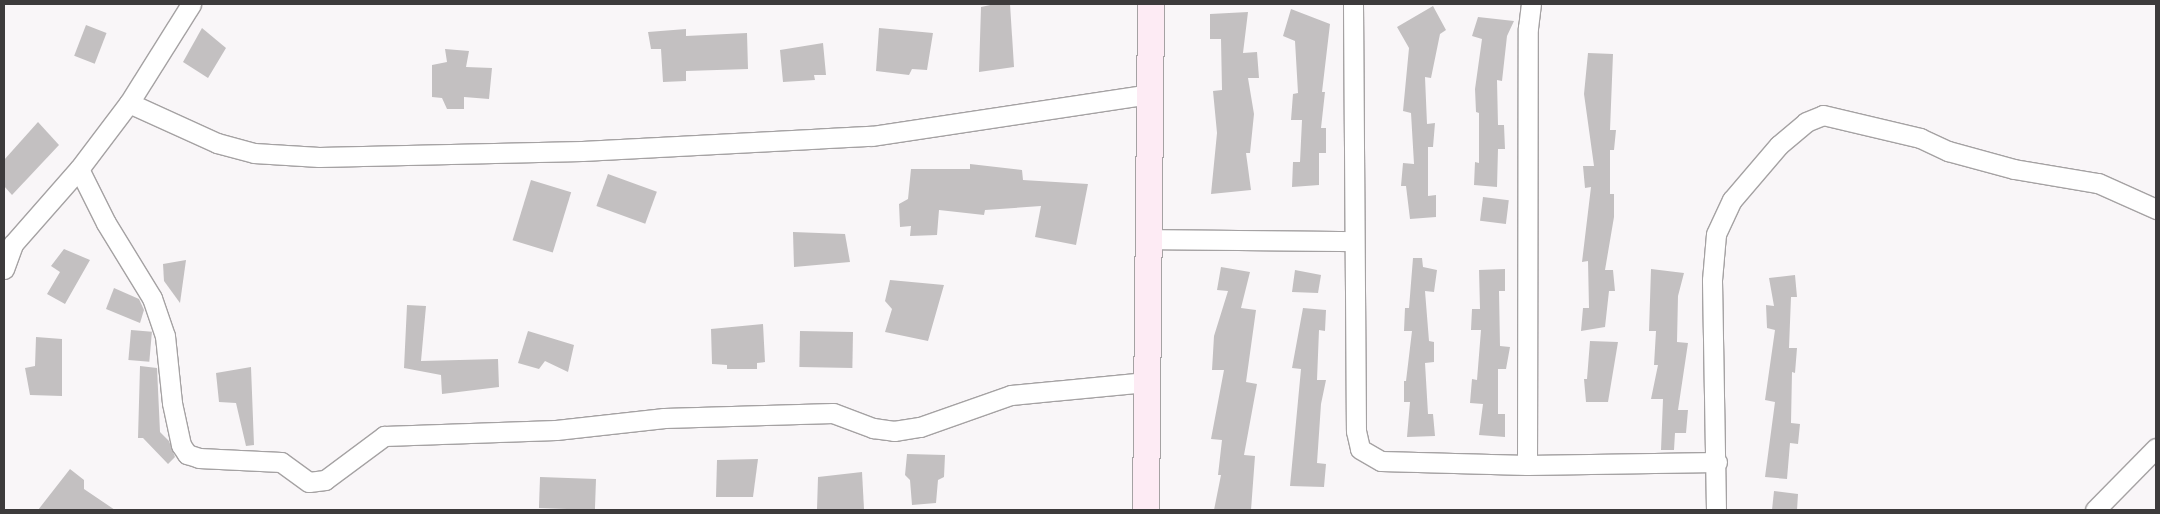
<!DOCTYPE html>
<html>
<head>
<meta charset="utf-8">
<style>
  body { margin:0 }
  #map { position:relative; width:2160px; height:514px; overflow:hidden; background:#f9f6f8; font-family:Inter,sans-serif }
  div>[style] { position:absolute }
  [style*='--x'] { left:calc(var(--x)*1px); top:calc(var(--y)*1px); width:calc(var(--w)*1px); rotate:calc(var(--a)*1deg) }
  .building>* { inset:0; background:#c3c0c1; transform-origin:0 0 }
  .roads { filter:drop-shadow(1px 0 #a5a2a3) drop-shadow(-1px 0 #a5a2a3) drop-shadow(0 1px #a5a2a3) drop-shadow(0 -1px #a5a2a3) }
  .street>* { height:19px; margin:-9.5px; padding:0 9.5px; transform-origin:9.5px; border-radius:9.5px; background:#fff }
  .secondary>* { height:26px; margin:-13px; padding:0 13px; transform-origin:13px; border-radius:13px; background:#fdebf4 }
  span { translate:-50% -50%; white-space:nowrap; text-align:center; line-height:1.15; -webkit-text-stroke:5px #f9f6f8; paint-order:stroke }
  .frame { position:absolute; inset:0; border:5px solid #3d3b3c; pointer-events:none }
</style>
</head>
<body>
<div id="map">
  <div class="building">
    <div style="clip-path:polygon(995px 4px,1010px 4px,1014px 67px,979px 72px,981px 7px)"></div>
    <div style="clip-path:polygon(1433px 6px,1446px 30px,1440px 34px,1431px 78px,1425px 77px,1427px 124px,1435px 123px,1433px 147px,1428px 147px,1428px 196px,1436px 195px,1436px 217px,1410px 219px,1406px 186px,1401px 186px,1403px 163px,1414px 164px,1411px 113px,1403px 111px,1409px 48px,1397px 27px)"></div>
    <div style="clip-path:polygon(1291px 9px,1330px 24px,1322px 92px,1325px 92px,1321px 128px,1326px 128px,1326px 153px,1319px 153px,1319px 185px,1292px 187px,1293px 162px,1300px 162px,1302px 120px,1291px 120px,1293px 94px,1298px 93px,1295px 41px,1283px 36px)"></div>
    <div style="clip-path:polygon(1248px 12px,1243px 53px,1257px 52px,1259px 78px,1248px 78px,1254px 114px,1250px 153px,1246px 153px,1251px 190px,1211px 194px,1217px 133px,1213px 91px,1222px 90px,1221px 39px,1210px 39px,1210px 14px)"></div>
    <div style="clip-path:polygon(1478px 17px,1514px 21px,1507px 36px,1502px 81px,1497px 80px,1498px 125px,1504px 125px,1505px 149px,1498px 149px,1497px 187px,1474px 185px,1475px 162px,1479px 163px,1479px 113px,1476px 112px,1475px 89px,1482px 39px,1472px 36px)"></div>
    <div style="left:86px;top:25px;width:22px;height:33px;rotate:21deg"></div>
    <div style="clip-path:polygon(202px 28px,226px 48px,208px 78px,183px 62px)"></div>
    <div style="clip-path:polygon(879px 28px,933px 33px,927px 70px,912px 69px,909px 75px,876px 71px)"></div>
    <div style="clip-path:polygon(686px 29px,686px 36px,747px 33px,748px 69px,686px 71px,686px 81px,663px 82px,661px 49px,651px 49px,648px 32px)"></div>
    <div style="clip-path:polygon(823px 43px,826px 75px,814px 75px,815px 80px,783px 82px,780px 50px)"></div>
    <div style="clip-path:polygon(445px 49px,469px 51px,466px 67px,492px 68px,489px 99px,464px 97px,464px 109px,447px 109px,442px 98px,432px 97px,432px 65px,447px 62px)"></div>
    <div style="clip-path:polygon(1588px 53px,1613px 54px,1610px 130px,1616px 130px,1614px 150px,1610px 150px,1610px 194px,1614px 194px,1614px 217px,1605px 270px,1613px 270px,1615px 291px,1609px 291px,1605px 327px,1581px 331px,1583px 308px,1589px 308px,1588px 261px,1582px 262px,1591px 187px,1585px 188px,1583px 166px,1594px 166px,1584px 94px)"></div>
    <div style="clip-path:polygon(38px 122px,59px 145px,12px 195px,4px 186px,4px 160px)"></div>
    <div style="clip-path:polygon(970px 164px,1022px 170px,1023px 180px,1088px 184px,1076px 245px,1035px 237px,1041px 206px,985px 210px,984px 215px,939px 210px,937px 235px,910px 236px,911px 226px,900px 227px,899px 204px,908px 199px,911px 169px,970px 169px)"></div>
    <div style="left:608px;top:174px;width:52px;height:34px;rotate:20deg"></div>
    <div style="left:531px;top:180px;width:42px;height:63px;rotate:17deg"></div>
    <div style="left:1483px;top:197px;width:26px;height:24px;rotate:7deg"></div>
    <div style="clip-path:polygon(793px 232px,845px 234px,850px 262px,794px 267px)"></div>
    <div style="clip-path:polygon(64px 249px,90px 260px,65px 304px,47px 294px,60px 272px,51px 266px)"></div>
    <div style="clip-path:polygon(1413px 258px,1422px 258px,1423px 267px,1437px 270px,1434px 292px,1425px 291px,1429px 341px,1434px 342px,1434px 362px,1425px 363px,1428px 414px,1433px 414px,1435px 436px,1407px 437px,1410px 402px,1404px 402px,1404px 381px,1406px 381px,1412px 331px,1404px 331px,1405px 308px,1409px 308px)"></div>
    <div style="clip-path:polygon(186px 260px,180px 303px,164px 281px,163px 264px)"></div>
    <div style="clip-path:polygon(1221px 267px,1250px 272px,1241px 308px,1256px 310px,1246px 382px,1257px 384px,1244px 455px,1255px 456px,1251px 510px,1214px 510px,1221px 475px,1218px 475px,1222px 440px,1211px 439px,1224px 370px,1212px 370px,1214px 336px,1228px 291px,1217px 290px)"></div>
    <div style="clip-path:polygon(1505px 269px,1505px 291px,1499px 291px,1500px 346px,1510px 347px,1506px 369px,1498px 369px,1498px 414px,1505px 414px,1505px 437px,1479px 435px,1483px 404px,1470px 403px,1472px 379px,1477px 380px,1481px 330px,1471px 330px,1472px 309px,1480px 309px,1479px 270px)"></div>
    <div style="clip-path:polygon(1651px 269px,1684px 273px,1678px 296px,1677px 342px,1688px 343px,1678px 410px,1688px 410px,1686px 433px,1675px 433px,1674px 450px,1661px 450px,1663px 399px,1651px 399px,1658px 365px,1654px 365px,1656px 331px,1649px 331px)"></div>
    <div style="clip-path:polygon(1295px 270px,1321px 275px,1318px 293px,1292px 292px)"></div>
    <div style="clip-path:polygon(1795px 275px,1797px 297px,1791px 297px,1789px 348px,1797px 348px,1795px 373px,1792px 372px,1791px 423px,1800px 424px,1798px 444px,1790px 443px,1787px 479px,1765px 477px,1775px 402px,1765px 400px,1775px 330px,1767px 328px,1766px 305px,1774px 306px,1769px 278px)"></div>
    <div style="clip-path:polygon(890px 280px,944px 285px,928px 341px,885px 332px,892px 309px,885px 301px)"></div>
    <div style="clip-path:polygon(114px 288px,139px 299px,144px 310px,140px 323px,106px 309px)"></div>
    <div style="clip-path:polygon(407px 305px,426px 306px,421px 361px,498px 359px,499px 387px,442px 394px,441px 375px,404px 368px)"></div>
    <div style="clip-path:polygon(1303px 308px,1326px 310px,1325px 331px,1319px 330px,1317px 380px,1326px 380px,1321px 404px,1317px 463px,1326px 464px,1324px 487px,1290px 486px,1301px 369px,1292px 368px)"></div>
    <div style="clip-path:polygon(763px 324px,765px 362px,757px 363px,757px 369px,727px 369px,727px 365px,712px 364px,711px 329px)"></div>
    <div style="left:131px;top:330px;width:21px;height:30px;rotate:5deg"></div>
    <div style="clip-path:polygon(528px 331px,574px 345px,568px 372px,545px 361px,539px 369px,518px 363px)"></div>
    <div style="left:800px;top:331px;width:53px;height:36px;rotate:1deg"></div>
    <div style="clip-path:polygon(36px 337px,62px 339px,62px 396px,30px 395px,25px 368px,35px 366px)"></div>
    <div style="clip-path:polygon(1590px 341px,1618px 342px,1608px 402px,1586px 402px,1584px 379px,1587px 379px)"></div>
    <div style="clip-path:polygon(140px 366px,157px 368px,160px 432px,169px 441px,175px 457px,168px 464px,143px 438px,138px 438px)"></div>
    <div style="clip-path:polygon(251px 367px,254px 445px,246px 446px,236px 403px,219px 402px,216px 373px)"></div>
    <div style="clip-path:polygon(907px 454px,945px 455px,944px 477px,938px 480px,936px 503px,912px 505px,910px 480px,905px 475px)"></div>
    <div style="clip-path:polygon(758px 459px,753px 497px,716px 497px,717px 460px)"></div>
    <div style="clip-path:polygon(70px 469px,84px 480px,84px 489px,115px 510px,38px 510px)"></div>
    <div style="clip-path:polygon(862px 472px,864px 509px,817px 510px,818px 477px)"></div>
    <div style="left:596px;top:479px;width:31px;height:56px;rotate:92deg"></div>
    <div style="clip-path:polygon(1774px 491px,1798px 494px,1797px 510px,1772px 510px)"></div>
  </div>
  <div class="roads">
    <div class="street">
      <div style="--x:1353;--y:4;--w:427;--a:89.6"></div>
      <div style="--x:1356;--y:431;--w:18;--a:77"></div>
      <div style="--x:1360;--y:449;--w:24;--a:30"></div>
      <div style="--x:1381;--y:461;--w:146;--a:1.6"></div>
      <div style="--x:1527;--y:465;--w:190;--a:-0.9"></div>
      <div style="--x:129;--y:103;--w:97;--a:24.4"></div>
      <div style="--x:217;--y:143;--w:38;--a:15"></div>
      <div style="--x:254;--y:153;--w:65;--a:3.5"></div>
      <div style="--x:319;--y:157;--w:263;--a:-1.3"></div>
      <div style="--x:582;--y:151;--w:290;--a:-3"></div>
      <div style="--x:872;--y:136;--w:281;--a:-8.6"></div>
      <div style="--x:79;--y:169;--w:60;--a:63.4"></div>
      <div style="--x:106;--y:223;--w:88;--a:58.5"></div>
      <div style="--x:152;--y:298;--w:40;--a:71.1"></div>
      <div style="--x:165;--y:336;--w:67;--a:84"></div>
      <div style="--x:172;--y:403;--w:43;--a:77.9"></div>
      <div style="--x:181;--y:445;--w:11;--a:56"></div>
      <div style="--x:187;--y:454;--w:13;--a:18"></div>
      <div style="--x:199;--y:458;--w:82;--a:2.8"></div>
      <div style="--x:281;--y:462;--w:34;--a:36"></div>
      <div style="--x:309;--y:482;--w:16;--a:-7"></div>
      <div style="--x:325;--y:480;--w:74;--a:-36.7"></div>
      <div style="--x:384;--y:436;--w:172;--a:-2"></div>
      <div style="--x:556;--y:430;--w:109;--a:-6.3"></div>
      <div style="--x:664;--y:418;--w:169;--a:-1.7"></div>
      <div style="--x:833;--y:413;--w:43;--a:20.6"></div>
      <div style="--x:873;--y:428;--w:21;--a:8"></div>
      <div style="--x:894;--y:431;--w:26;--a:-9"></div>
      <div style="--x:920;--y:427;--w:96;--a:-19.4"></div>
      <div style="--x:1011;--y:395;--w:136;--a:-5.5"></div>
      <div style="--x:1147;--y:239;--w:207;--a:0.6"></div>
      <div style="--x:4;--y:269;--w:27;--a:-70"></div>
      <div style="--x:13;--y:244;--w:100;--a:-48.7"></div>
      <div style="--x:79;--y:169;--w:83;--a:-52.9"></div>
      <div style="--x:129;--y:103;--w:117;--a:-57.9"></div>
      <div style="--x:1527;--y:465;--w:437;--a:-89.9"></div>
      <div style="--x:1528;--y:28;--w:24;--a:-83"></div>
      <div style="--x:1716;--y:510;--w:230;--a:-91"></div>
      <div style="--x:1712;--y:280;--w:46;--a:-85"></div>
      <div style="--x:1716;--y:234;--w:38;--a:-65"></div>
      <div style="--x:1732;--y:200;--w:72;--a:-49.5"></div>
      <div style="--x:1779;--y:145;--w:35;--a:-40"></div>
      <div style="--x:1806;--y:122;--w:18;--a:-22"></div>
      <div style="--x:1823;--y:115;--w:100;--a:13.3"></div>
      <div style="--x:1920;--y:138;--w:31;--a:25"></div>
      <div style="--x:1948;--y:151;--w:68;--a:15.3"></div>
      <div style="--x:2014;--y:169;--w:85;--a:9.5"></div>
      <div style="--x:2098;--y:183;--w:64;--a:24.1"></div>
      <div style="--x:2095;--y:510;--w:87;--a:-45.5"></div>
    </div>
    <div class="secondary">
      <div style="--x:1146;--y:510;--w:506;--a:-89.43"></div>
    </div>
  </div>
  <div class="frame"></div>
</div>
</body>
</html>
